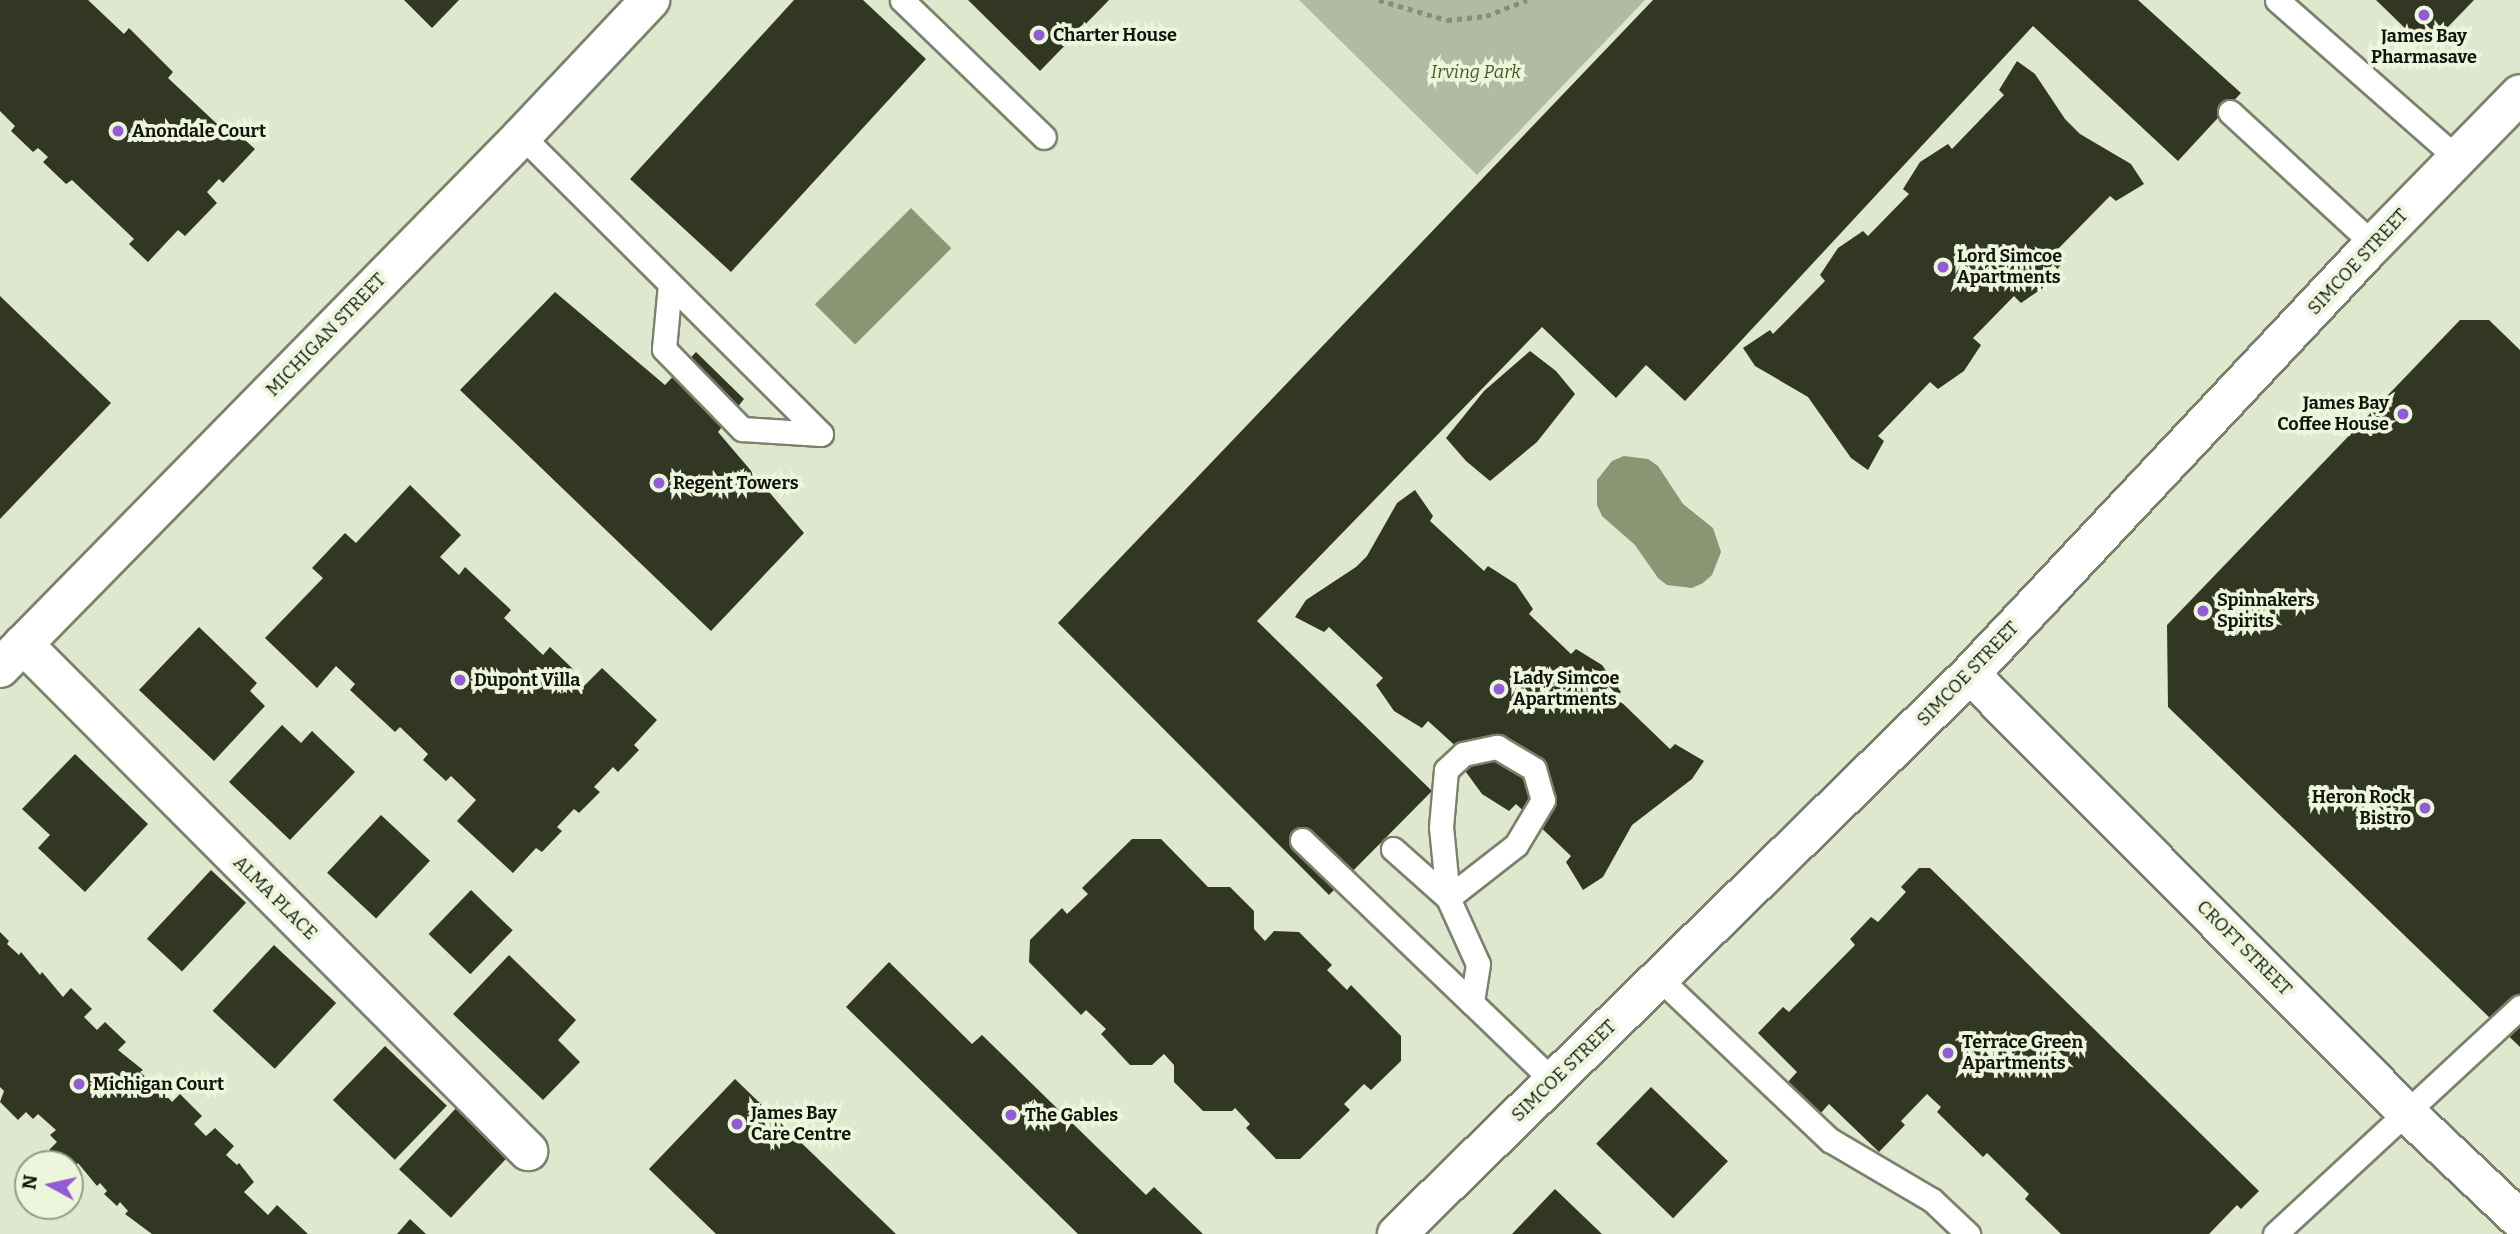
<!DOCTYPE html>
<html>
<head>
<meta charset="utf-8">
<style>
  body { margin:0 }
  #map { position:relative; width:2520px; height:1234px; overflow:hidden; background:#e0e7cf; font-family:Bitter,serif }
  div>[style] { position:absolute }
  [style*='--x'] { left:calc(var(--x)*1px); top:calc(var(--y)*1px); width:calc(var(--w)*1px); rotate:calc(var(--a)*1deg) }
  .green>* { inset:0; background:#b2baa1 }
  .water>* { inset:0; background:#8b9574; transform-origin:0 0 }
  .building>* { inset:0; background:#323723; transform-origin:0 0 }
  .path>* { height:4.5px; margin-top:-2.25px; transform-origin:0; background:repeating-linear-gradient(90deg,#878c7b 0 5px,transparent 0 10px) }
  .roads { filter:drop-shadow(2px 0 #7b816b) drop-shadow(-2px 0 #7b816b) drop-shadow(0 2px #7b816b) drop-shadow(0 -2px #7b816b) }
  .service>* { height:23px; margin:-11.5px; padding:0 11.5px; transform-origin:11.5px; border-radius:11.5px; background:#fff }
  .minor>* { height:38px; margin:-19px; padding:0 19px; transform-origin:19px; border-radius:19px; background:#fff }
  .dots>* { width:19px; height:19px; translate:-50% -50%; box-sizing:border-box; border:4px solid #edf5dc; border-radius:50% }
  span { translate:-50% -50%; white-space:nowrap; text-align:center; line-height:1.15; -webkit-text-stroke:7px #edf5dc; paint-order:stroke }
  .poi-label { font-size:18px; color:#12150c; font-weight:700 }
  .left { translate:0 -50%; text-align:left }
  .right { translate:-100% -50%; text-align:right }
  .park-label { font-size:18px; color:#4c5923; font-style:italic }
  .street-label { font-size:18px; color:#12150c }
  .north { position:absolute; left:14px; top:1150px; width:70px; height:70px; box-sizing:border-box; background:#edf5dc; border:2px solid #959b89; border-radius:50%; rotate:278deg; font-size:19px; font-weight:700; line-height:28px; text-align:center; color:#12150c }
  .north::after { content:''; display:block; margin:auto; width:24px; height:32px; background:#915cd4; clip-path:polygon(50% 0,100% 100%,50% 72%,0 100%) }
</style>
</head>
<body>
<div id="map">
  <div class="green">
    <div style="clip-path:polygon(1299px 0,1645px 0,1477px 175px)"></div>
  </div>
  <div class="water">
    <div style="left:911px;top:208px;width:57px;height:136px;rotate:45deg"></div>
    <div style="clip-path:polygon(1624px 456px,1648px 459px,1658px 466px,1683px 504px,1713px 528px,1721px 552px,1712px 575px,1703px 583px,1692px 588px,1667px 585px,1658px 578px,1635px 545px,1602px 516px,1597px 505px,1597px 480px,1612px 461px)"></div>
  </div>
  <div class="building">
    <div style="clip-path:polygon(0 0,88px 0,124px 34px,129px 28px,173px 72px,168px 78px,231px 137px,236px 132px,255px 149px,223px 183px,219px 179px,207px 192px,217px 203px,185px 236px,178px 230px,148px 262px,129px 244px,134px 239px,72px 180px,66px 184px,43px 162px,48px 157px,38px 148px,33px 152px,11px 131px,15px 126px,0 111px)"></div>
    <div style="clip-path:polygon(404px 0,459px 0,432px 28px)"></div>
    <div style="clip-path:polygon(794px 0,863px 0,926px 59px,731px 272px,630px 179px)"></div>
    <div style="clip-path:polygon(968px 0,1109px 0,1040px 71px)"></div>
    <div style="clip-path:polygon(1653px 0,2138px 0,2241px 93px,2178px 161px,2033px 26px,1685px 401px,1646px 365px,1616px 398px,1542px 327px,1257px 621px,1432px 791px,1329px 895px,1058px 623px)"></div>
    <div style="clip-path:polygon(2376px 0,2474px 0,2443px 32px,2411px 34px)"></div>
    <div style="clip-path:polygon(2017px 61px,2035px 74px,2065px 119px,2080px 134px,2131px 164px,2144px 184px,2116px 201px,2110px 196px,2057px 250px,2065px 258px,2047px 285px,2021px 303px,2014px 296px,1973px 338px,1981px 345px,1964px 371px,1938px 389px,1930px 382px,1878px 436px,1884px 441px,1868px 470px,1851px 458px,1808px 397px,1755px 366px,1743px 348px,1770px 330px,1773px 334px,1825px 281px,1820px 275px,1838px 248px,1863px 231px,1868px 236px,1909px 194px,1903px 189px,1920px 162px,1948px 144px,1952px 149px,2004px 95px,1999px 90px)"></div>
    <div style="clip-path:polygon(555px 292px,665px 385px,696px 352px,744px 399px,718px 432px,804px 533px,711px 631px,460px 390px)"></div>
    <div style="clip-path:polygon(0 296px,111px 403px,0 519px)"></div>
    <div style="clip-path:polygon(2460px 320px,2489px 320px,2520px 350px,2520px 1047px,2168px 707px,2167px 625px)"></div>
    <div style="clip-path:polygon(1530px 351px,1556px 371px,1575px 394px,1537px 442px,1490px 481px,1466px 461px,1446px 438px,1484px 391px)"></div>
    <div style="clip-path:polygon(410px 485px,461px 535px,440px 557px,459px 575px,465px 567px,511px 610px,504px 618px,543px 655px,550px 647px,573px 669px,566px 677px,580px 690px,602px 668px,657px 720px,634px 745px,639px 750px,618px 772px,613px 767px,594px 787px,600px 792px,579px 813px,574px 809px,557px 827px,562px 831px,542px 852px,536px 848px,513px 873px,457px 821px,476px 800px,451px 776px,446px 781px,423px 760px,428px 754px,400px 727px,395px 732px,350px 690px,355px 684px,336px 666px,317px 688px,265px 638px,323px 578px,312px 568px,345px 533px,356px 543px)"></div>
    <div style="clip-path:polygon(1415px 490px,1433px 516px,1430px 521px,1484px 571px,1488px 566px,1516px 584px,1533px 609px,1529px 614px,1571px 654px,1576px 649px,1602px 665px,1621px 692px,1616px 697px,1670px 749px,1675px 744px,1704px 761px,1692px 779px,1632px 825px,1603px 877px,1583px 890px,1566px 862px,1571px 856px,1516px 804px,1509px 811px,1482px 794px,1463px 768px,1471px 760px,1428px 721px,1422px 728px,1394px 711px,1376px 685px,1383px 678px,1329px 627px,1324px 632px,1295px 617px,1306px 600px,1356px 567px,1367px 556px,1397px 503px)"></div>
    <div style="clip-path:polygon(199px 627px,257px 683px,250px 691px,265px 706px,214px 761px,139px 690px)"></div>
    <div style="clip-path:polygon(282px 725px,301px 743px,312px 731px,355px 772px,290px 840px,229px 782px)"></div>
    <div style="clip-path:polygon(75px 754px,148px 824px,85px 892px,38px 848px,50px 835px,22px 809px)"></div>
    <div style="left:381px;top:815px;width:67px;height:79px;rotate:43deg"></div>
    <div style="clip-path:polygon(1132px 839px,1161px 839px,1208px 887px,1230px 887px,1254px 911px,1254px 929px,1265px 941px,1274px 931px,1299px 932px,1332px 965px,1327px 970px,1347px 990px,1351px 985px,1401px 1036px,1401px 1061px,1371px 1090px,1364px 1084px,1344px 1104px,1350px 1110px,1300px 1159px,1276px 1159px,1246px 1128px,1250px 1124px,1235px 1108px,1232px 1111px,1203px 1111px,1174px 1082px,1174px 1065px,1164px 1054px,1152px 1065px,1130px 1065px,1101px 1034px,1106px 1029px,1086px 1010px,1081px 1015px,1029px 962px,1030px 940px,1062px 908px,1067px 914px,1088px 894px,1082px 888px)"></div>
    <div style="clip-path:polygon(1919px 868px,1930px 868px,2259px 1191px,2241px 1209px,2237px 1205px,2209px 1234px,2061px 1234px,2025px 1199px,2029px 1194px,1987px 1153px,1983px 1157px,1937px 1112px,1941px 1107px,1927px 1094px,1901px 1121px,1905px 1125px,1879px 1152px,1829px 1104px,1819px 1115px,1787px 1083px,1797px 1072px,1758px 1033px,1783px 1007px,1789px 1012px,1855px 945px,1850px 939px,1871px 917px,1878px 922px,1906px 892px,1901px 887px)"></div>
    <div style="left:211px;top:870px;width:48px;height:94px;rotate:43deg"></div>
    <div style="left:471px;top:890px;width:58px;height:61px;rotate:44deg"></div>
    <div style="clip-path:polygon(0 932px,9px 941px,7px 944px,19px 955px,21px 952px,40px 975px,42px 972px,63px 997px,71px 988px,92px 1009px,84px 1017px,97px 1030px,105px 1022px,126px 1042px,118px 1050px,143px 1070px,140px 1072px,149px 1080px,151px 1078px,172px 1102px,180px 1094px,202px 1116px,194px 1124px,206px 1136px,215px 1128px,234px 1146px,226px 1155px,237px 1165px,239px 1163px,254px 1182px,244px 1192px,268px 1215px,277px 1205px,308px 1234px,152px 1234px,125px 1214px,128px 1211px,120px 1202px,117px 1206px,104px 1194px,107px 1191px,100px 1183px,97px 1186px,78px 1163px,70px 1172px,70px 1164px,64px 1164px,49px 1150px,57px 1142px,50px 1135px,56px 1130px,38px 1114px,33px 1119px,26px 1112px,18px 1120px,0 1102px,4px 1091px,0 1087px)"></div>
    <div style="left:274px;top:945px;width:85px;height:90px;rotate:43deg"></div>
    <div style="clip-path:polygon(509px 955px,576px 1020px,558px 1040px,580px 1062px,543px 1100px,453px 1014px)"></div>
    <div style="clip-path:polygon(889px 962px,972px 1044px,982px 1035px,1146px 1195px,1154px 1187px,1203px 1234px,1078px 1234px,846px 1007px)"></div>
    <div style="left:385px;top:1046px;width:86px;height:75px;rotate:44deg"></div>
    <div style="clip-path:polygon(735px 1079px,896px 1234px,716px 1234px,649px 1169px)"></div>
    <div style="left:1651px;top:1087px;width:107px;height:79px;rotate:44deg"></div>
    <div style="left:459px;top:1105px;width:71px;height:88px;rotate:43deg"></div>
    <div style="clip-path:polygon(1555px 1189px,1602px 1234px,1512px 1234px)"></div>
    <div style="clip-path:polygon(410px 1219px,426px 1234px,397px 1234px)"></div>
  </div>
  <div class="path">
    <div style="--x:1379;--y:0;--w:71;--a:16.4"></div>
    <div style="--x:1447;--y:20;--w:39;--a:-6"></div>
    <div style="--x:1486;--y:16;--w:44;--a:-21.3"></div>
  </div>
  <div class="roads">
    <div class="service">
      <div style="--x:902;--y:0;--w:197;--a:44"></div>
      <div style="--x:2277;--y:0;--w:238;--a:41.3"></div>
      <div style="--x:2230;--y:112;--w:196;--a:42.7"></div>
      <div style="--x:522;--y:136;--w:422;--a:44.9"></div>
      <div style="--x:670;--y:284;--w:65;--a:95.3"></div>
      <div style="--x:664;--y:349;--w:112;--a:45.7"></div>
      <div style="--x:742;--y:429;--w:79;--a:3.6"></div>
      <div style="--x:1497;--y:747;--w:43;--a:30.7"></div>
      <div style="--x:1534;--y:769;--w:32;--a:74"></div>
      <div style="--x:1543;--y:800;--w:52;--a:121"></div>
      <div style="--x:1516;--y:845;--w:86;--a:142.1"></div>
      <div style="--x:1448;--y:898;--w:71;--a:-95.6"></div>
      <div style="--x:1441;--y:827;--w:57;--a:-85"></div>
      <div style="--x:1446;--y:770;--w:23;--a:-43"></div>
      <div style="--x:1463;--y:754;--w:35;--a:-12"></div>
      <div style="--x:1302;--y:840;--w:236;--a:43.8"></div>
      <div style="--x:1393;--y:849;--w:74;--a:41.7"></div>
      <div style="--x:1448;--y:898;--w:72;--a:65.6"></div>
      <div style="--x:1478;--y:964;--w:39;--a:99"></div>
      <div style="--x:1472;--y:1003;--w:112;--a:43.9"></div>
      <div style="--x:1659;--y:978;--w:236;--a:43.5"></div>
      <div style="--x:1830;--y:1140;--w:118;--a:30.5"></div>
      <div style="--x:1932;--y:1200;--w:50;--a:43.4"></div>
      <div style="--x:2275;--y:1234;--w:334;--a:-42.8"></div>
    </div>
    <div class="minor">
      <div style="--x:23;--y:644;--w:716;--a:45.11"></div>
      <div style="--x:0;--y:668;--w:745;--a:-45.54"></div>
      <div style="--x:522;--y:136;--w:187;--a:-46.7"></div>
      <div style="--x:1970;--y:674;--w:621;--a:45.13"></div>
      <div style="--x:2408;--y:1114;--w:154;--a:43.4"></div>
      <div style="--x:1397;--y:1234;--w:801;--a:-44.34"></div>
      <div style="--x:1970;--y:674;--w:583;--a:-46.81"></div>
      <div style="--x:2369;--y:249;--w:216;--a:-45.7"></div>
    </div>
  </div>
  <div class="dots">
    <div style="left:2424px;top:15px;background:#915cd4"></div>
    <div style="left:1039px;top:35px;background:#915cd4"></div>
    <div style="left:118px;top:131px;background:#915cd4"></div>
    <div style="left:1943px;top:267px;background:#915cd4"></div>
    <div style="left:2403px;top:414px;background:#915cd4"></div>
    <div style="left:659px;top:483px;background:#915cd4"></div>
    <div style="left:2203px;top:611px;background:#915cd4"></div>
    <div style="left:460px;top:680px;background:#915cd4"></div>
    <div style="left:1499px;top:689px;background:#915cd4"></div>
    <div style="left:2425px;top:808px;background:#915cd4"></div>
    <div style="left:1948px;top:1053px;background:#915cd4"></div>
    <div style="left:79px;top:1084px;background:#915cd4"></div>
    <div style="left:1011px;top:1115px;background:#915cd4"></div>
    <div style="left:737px;top:1124px;background:#915cd4"></div>
  </div>
  <div class="poi-label">
    <span class="left" style="left:1053px;top:35px">Charter House</span>
    <span style="left:2424px;top:47px">James Bay<br>Pharmasave</span>
    <span class="left" style="left:132px;top:131px">Anondale Court</span>
    <span class="left" style="left:1957px;top:267px">Lord Simcoe<br>Apartments</span>
    <span class="right" style="left:2389px;top:414px">James Bay<br>Coffee House</span>
    <span class="left" style="left:673px;top:483px">Regent Towers</span>
    <span class="left" style="left:2217px;top:611px">Spinnakers<br>Spirits</span>
    <span class="left" style="left:1513px;top:689px">Lady Simcoe<br>Apartments</span>
    <span class="left" style="left:474px;top:680px">Dupont Villa</span>
    <span class="right" style="left:2411px;top:808px">Heron Rock<br>Bistro</span>
    <span class="left" style="left:1962px;top:1053px">Terrace Green<br>Apartments</span>
    <span class="left" style="left:93px;top:1084px">Michigan Court</span>
    <span class="left" style="left:751px;top:1124px">James Bay<br>Care Centre</span>
    <span class="left" style="left:1025px;top:1115px">The Gables</span>
  </div>
  <div class="park-label">
    <span style="left:1476px;top:72px">Irving Park</span>
  </div>
  <div class="street-label">
    <span style="left:2358px;top:262px;rotate:-47deg">SIMCOE STREET</span>
    <span style="left:326px;top:335px;rotate:-46deg">MICHIGAN STREET</span>
    <span style="left:1968px;top:674px;rotate:-46deg">SIMCOE STREET</span>
    <span style="left:275px;top:898px;rotate:45deg">ALMA PLACE</span>
    <span style="left:2244px;top:948px;rotate:45deg">CROFT STREET</span>
    <span style="left:1564px;top:1071px;rotate:-44deg">SIMCOE STREET</span>
  </div>
  <div class="north">N</div>
</div>
</body>
</html>
